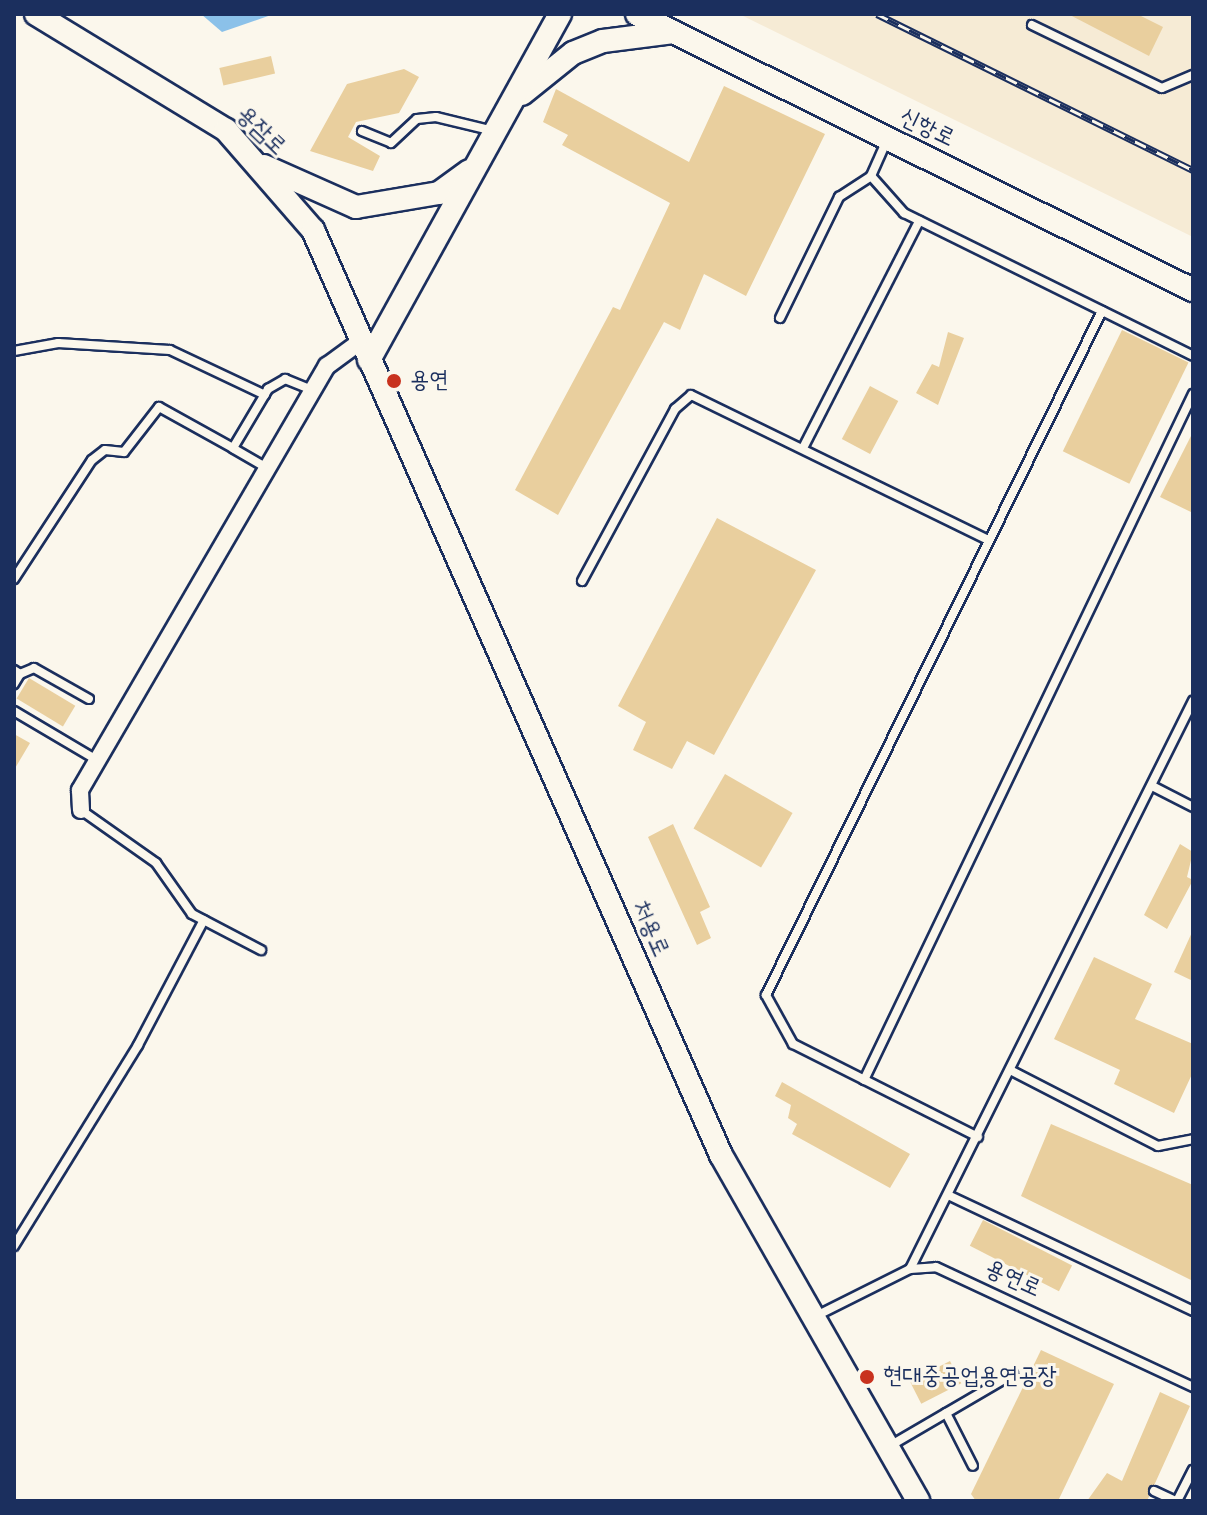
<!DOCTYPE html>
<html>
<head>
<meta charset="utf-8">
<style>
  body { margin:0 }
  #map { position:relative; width:1207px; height:1515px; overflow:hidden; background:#fbf7ec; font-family:Kalam,"Poor Story",sans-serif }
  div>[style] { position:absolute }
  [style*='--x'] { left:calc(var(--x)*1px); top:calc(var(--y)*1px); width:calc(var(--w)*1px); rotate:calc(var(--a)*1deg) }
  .built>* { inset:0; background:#f6ebd5 }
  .water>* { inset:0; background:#8bc1e9 }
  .building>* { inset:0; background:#e9cf9e; transform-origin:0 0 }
  .roads { filter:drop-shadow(2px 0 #1b2f5e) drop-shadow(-2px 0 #1b2f5e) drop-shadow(0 2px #1b2f5e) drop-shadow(0 -2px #1b2f5e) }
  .service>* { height:8px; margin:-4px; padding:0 4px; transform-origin:4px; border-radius:4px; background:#fbf7ec }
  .minor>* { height:16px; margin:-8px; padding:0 8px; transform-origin:8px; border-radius:8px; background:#fbf7ec }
  .tertiary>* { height:22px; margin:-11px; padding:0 11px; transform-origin:11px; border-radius:11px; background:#fbf7ec }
  .rail>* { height:7px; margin-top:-3.5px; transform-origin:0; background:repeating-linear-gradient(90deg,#fbf7ec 0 12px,#1b2f5e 0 24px); box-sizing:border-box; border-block:2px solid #1b2f5e }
  .dots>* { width:22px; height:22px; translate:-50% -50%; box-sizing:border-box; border:4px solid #fbf7ec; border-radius:50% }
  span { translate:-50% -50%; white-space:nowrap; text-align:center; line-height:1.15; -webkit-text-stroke:6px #fbf7ec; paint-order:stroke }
  .street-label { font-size:24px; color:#1b2f5e }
  .poi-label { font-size:24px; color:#1b2f5e }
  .left { translate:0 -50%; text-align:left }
  .frame { position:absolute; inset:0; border:16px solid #1b2f5e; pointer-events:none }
</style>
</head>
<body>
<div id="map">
  <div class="built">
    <div style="clip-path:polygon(739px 14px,1193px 16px,1193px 237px)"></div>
  </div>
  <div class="water">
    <div style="clip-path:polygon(201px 14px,274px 14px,222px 32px)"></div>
  </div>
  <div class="building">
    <div style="clip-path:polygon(1068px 14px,1137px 14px,1163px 27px,1149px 56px)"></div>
    <div style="left:271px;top:56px;width:18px;height:53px;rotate:77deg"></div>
    <div style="clip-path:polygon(404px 69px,419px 77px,399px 113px,356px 122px,348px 137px,380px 156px,373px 171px,310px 151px,347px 84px)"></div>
    <div style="clip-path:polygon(724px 86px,825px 134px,746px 296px,704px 274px,680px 330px,664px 322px,558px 515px,515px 490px,613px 307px,620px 310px,670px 203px,562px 145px,568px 135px,543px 122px,556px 89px,689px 162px)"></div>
    <div style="left:1122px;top:330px;width:74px;height:135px;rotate:26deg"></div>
    <div style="clip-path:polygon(948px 332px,964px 338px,938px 405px,916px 393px,932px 364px,939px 367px)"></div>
    <div style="left:870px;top:386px;width:32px;height:60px;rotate:28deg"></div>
    <div style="clip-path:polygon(1193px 432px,1193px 513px,1160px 497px)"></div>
    <div style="clip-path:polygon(717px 518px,816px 570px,714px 755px,687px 741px,672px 769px,633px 750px,646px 722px,618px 706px)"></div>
    <div style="left:29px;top:678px;width:54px;height:24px;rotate:31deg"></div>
    <div style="clip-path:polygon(14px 734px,30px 743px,14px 770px)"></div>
    <div style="left:725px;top:774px;width:78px;height:63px;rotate:30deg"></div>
    <div style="clip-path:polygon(673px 824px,710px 907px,700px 912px,711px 938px,697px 945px,648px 837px)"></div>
    <div style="clip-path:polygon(1180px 844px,1193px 852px,1187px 877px,1193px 880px,1167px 929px,1144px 915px)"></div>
    <div style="clip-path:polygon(1193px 930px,1193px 981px,1174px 972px)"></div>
    <div style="clip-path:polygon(1094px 957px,1152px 984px,1135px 1019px,1193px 1044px,1193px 1072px,1174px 1113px,1114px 1084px,1120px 1070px,1054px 1039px)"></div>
    <div style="clip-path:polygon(782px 1082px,910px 1154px,890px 1188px,792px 1134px,797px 1124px,788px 1118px,791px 1105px,775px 1096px)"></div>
    <div style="clip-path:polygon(1051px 1124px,1193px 1185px,1193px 1281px,1021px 1196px)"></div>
    <div style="left:983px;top:1220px;width:100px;height:29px;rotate:27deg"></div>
    <div style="clip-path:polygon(1041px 1350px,1114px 1384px,1058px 1501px,976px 1501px,971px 1494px)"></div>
    <div style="left:950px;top:1361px;width:25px;height:45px;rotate:63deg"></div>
    <div style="clip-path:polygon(1160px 1392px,1190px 1406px,1147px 1501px,1087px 1501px,1107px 1473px,1122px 1481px)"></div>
  </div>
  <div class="roads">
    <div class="service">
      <div style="--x:1032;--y:25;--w:144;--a:25.9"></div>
      <div style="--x:1162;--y:88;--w:34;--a:-23"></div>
      <div style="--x:362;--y:131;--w:31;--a:22"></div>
      <div style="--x:391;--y:143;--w:35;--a:-43"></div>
      <div style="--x:417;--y:119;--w:19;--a:-6"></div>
      <div style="--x:436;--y:117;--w:60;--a:13.6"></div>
      <div style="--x:871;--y:176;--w:39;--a:-66"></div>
      <div style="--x:780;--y:318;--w:135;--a:-64"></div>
      <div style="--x:839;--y:197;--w:38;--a:-33"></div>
      <div style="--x:871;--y:176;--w:50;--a:48.3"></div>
      <div style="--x:904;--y:213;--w:322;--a:26.3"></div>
      <div style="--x:14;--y:351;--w:45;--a:-10.3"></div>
      <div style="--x:58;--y:343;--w:112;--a:3.6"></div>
      <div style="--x:170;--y:350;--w:105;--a:25.3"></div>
      <div style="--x:804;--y:446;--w:253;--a:-62.9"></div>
      <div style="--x:267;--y:468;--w:39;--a:-150"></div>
      <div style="--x:233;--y:448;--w:69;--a:-59.3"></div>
      <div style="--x:268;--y:389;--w:20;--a:-30"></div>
      <div style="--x:285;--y:379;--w:29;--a:22"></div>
      <div style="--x:14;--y:579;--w:142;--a:-56.8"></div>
      <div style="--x:92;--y:460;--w:16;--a:-38"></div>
      <div style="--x:105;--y:450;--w:19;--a:6"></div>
      <div style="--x:124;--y:452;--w:57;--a:-52.1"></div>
      <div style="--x:159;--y:407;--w:85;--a:29"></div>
      <div style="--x:582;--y:581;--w:196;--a:-61.6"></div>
      <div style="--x:675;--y:409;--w:21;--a:-41"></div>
      <div style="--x:691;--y:395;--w:331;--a:26"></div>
      <div style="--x:14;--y:670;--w:7;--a:34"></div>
      <div style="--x:20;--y:674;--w:12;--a:121"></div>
      <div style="--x:20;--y:674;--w:15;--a:-23"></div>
      <div style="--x:34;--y:668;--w:63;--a:29.4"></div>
      <div style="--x:14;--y:711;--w:96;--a:30.6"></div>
      <div style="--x:1152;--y:786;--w:46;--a:27.1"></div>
      <div style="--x:81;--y:810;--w:92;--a:35.2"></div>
      <div style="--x:156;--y:863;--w:62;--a:54.8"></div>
      <div style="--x:192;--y:914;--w:78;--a:27.6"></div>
      <div style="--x:1012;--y:1071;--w:164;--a:27.2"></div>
      <div style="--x:1158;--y:1146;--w:36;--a:-11"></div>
      <div style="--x:864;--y:1080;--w:761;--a:-64.38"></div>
      <div style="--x:978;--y:1137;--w:207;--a:-153.3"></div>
      <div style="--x:793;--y:1044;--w:56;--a:-118.9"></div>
      <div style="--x:766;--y:995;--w:762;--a:-63.84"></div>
      <div style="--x:948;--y:1195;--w:271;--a:25.3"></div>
      <div style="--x:14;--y:1246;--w:236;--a:-58.3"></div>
      <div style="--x:138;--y:1045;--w:141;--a:-62.2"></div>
      <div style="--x:910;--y:1269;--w:635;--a:-63.52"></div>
      <div style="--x:816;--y:1316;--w:105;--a:-26.6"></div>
      <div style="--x:910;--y:1269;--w:26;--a:-4"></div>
      <div style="--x:936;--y:1267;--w:284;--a:25"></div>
      <div style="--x:946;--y:1413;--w:59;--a:63"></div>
      <div style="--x:888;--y:1447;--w:145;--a:-30.3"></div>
      <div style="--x:1154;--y:1491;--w:23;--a:25"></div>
      <div style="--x:1177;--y:1501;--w:35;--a:-63"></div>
    </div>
    <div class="minor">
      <div style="--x:81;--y:810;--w:20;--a:-93"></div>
      <div style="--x:80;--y:790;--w:491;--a:-59.8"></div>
      <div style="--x:327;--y:366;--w:42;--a:-36.3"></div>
    </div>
    <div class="tertiary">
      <div style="--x:36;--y:14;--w:223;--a:31.4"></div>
      <div style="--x:226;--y:130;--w:133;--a:49"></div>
      <div style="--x:313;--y:230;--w:1011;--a:66.2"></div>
      <div style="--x:721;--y:1155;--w:398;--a:60.3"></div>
      <div style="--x:637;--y:14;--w:621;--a:26.4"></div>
      <div style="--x:522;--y:94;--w:65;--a:-38.8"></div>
      <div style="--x:573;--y:53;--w:32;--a:-22"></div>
      <div style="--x:603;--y:41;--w:71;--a:-7.3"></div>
      <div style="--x:264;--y:166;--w:101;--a:24"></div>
      <div style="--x:356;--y:207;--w:84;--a:-9.6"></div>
      <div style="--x:439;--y:193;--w:37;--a:-36"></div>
      <div style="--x:369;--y:360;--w:395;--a:-61.1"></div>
    </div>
  </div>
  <div class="rail">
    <div style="--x:877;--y:14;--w:352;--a:26.3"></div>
  </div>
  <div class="dots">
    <div style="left:394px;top:381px;background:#c8321e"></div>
    <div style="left:867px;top:1377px;background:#c8321e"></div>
  </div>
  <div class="street-label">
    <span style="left:927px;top:128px;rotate:26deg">신항로</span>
    <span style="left:261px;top:131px;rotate:44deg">용잠로</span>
    <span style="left:650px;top:929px;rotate:66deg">처용로</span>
    <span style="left:1013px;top:1279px;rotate:24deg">용연로</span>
  </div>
  <div class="poi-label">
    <span class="left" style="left:410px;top:381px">용연</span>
    <span class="left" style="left:883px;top:1377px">현대중공업용연공장</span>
  </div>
  <div class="frame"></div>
</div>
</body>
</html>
